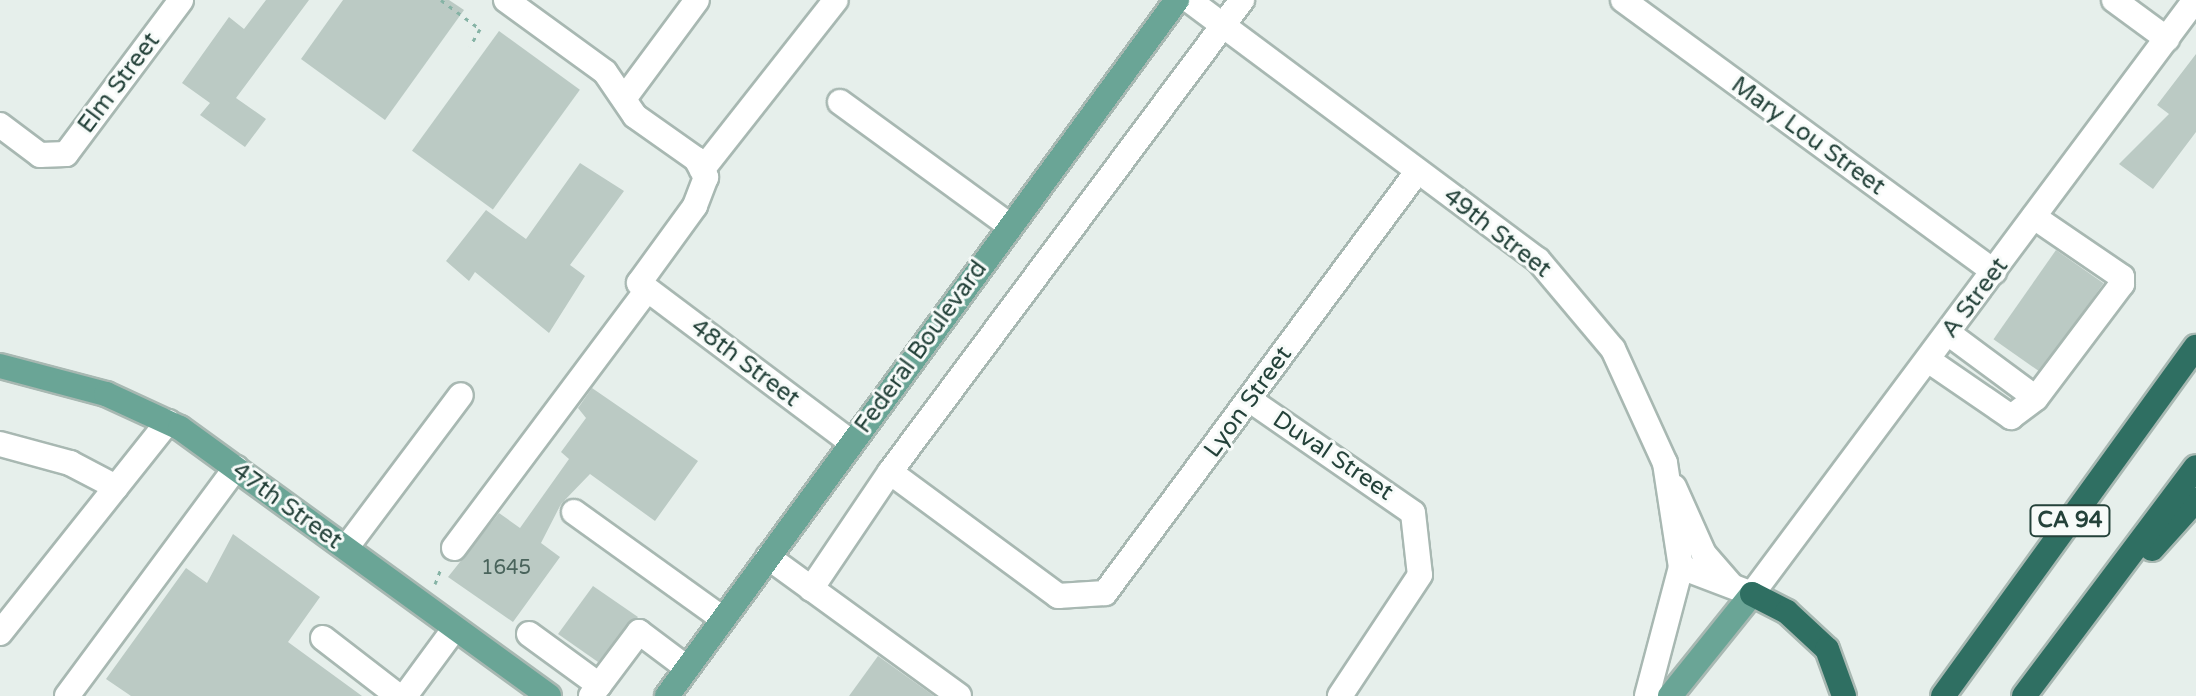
<!DOCTYPE html>
<html>
<head>
<meta charset="utf-8">
<style>
  body { margin:0 }
  #map { position:relative; width:2196px; height:696px; overflow:hidden; background:#e6efeb; font-family:"Varela Round",sans-serif }
  div>[style] { position:absolute }
  [style*='--x'] { left:calc(var(--x)*1px); top:calc(var(--y)*1px); width:calc(var(--w)*1px); rotate:calc(var(--a)*1deg) }
  .building>* { inset:0; background:#bbcac4; transform-origin:0 0 }
  .path>* { height:3px; margin-top:-1.5px; transform-origin:0; background:repeating-linear-gradient(90deg,#86b3a5 0 4px,transparent 0 10px) }
  .roads { filter:drop-shadow(2px 0 #a8b8b2) drop-shadow(-2px 0 #a8b8b2) drop-shadow(0 2px #a8b8b2) drop-shadow(0 -2px #a8b8b2) }
  .minor>* { height:24px; margin:-12px; padding:0 12px; transform-origin:12px; border-radius:12px; background:#fff }
  .major>* { height:24px; margin:-12px; padding:0 12px; transform-origin:12px; border-radius:12px; background:#6aa596 }
  .highway>* { height:24px; margin:-12px; padding:0 12px; transform-origin:12px; border-radius:12px; background:#2f6f62 }
  span { translate:-50% -50%; white-space:nowrap; text-align:center; line-height:1.15; -webkit-text-stroke:6px #f7fbf9; paint-order:stroke }
  .number-label { font-size:20px; color:#4a645c }
  .number-label span { -webkit-text-stroke-width:0 }
  .shield-label span { padding:2px 6px; background:#f7fbf9; border:2px solid; border-radius:6px; -webkit-text-stroke-width:0 }
  .shield-label { font-size:22px; color:#24423a; font-weight:700 }
  .street-label { font-size:24px; color:#24423a }
</style>
</head>
<body>
<div id="map">
  <div class="building">
    <div style="clip-path:polygon(266px 0,309px 0,236px 98px,266px 119px,245px 147px,200px 115px,210px 103px,182px 83px,229px 17px,244px 29px)"></div>
    <div style="clip-path:polygon(343px 0,449px 0,464px 10px,385px 120px,301px 59px)"></div>
    <div style="left:499px;top:31px;width:100px;height:148px;rotate:36deg"></div>
    <div style="clip-path:polygon(2196px 54px,2196px 132px,2153px 189px,2119px 164px,2169px 114px,2157px 105px)"></div>
    <div style="clip-path:polygon(580px 163px,624px 191px,570px 265px,585px 276px,549px 333px,475px 272px,469px 281px,446px 261px,486px 210px,526px 239px)"></div>
    <div style="left:2056px;top:250px;width:58px;height:109px;rotate:35deg"></div>
    <div style="clip-path:polygon(592px 388px,698px 461px,655px 521px,590px 474px,561px 504px,541px 543px,560px 557px,513px 622px,448px 577px,499px 513px,520px 528px,569px 459px,561px 452px,586px 418px,578px 408px)"></div>
    <div style="clip-path:polygon(233px 534px,320px 597px,288px 642px,362px 696px,131px 696px,106px 679px,186px 568px,207px 583px)"></div>
    <div style="clip-path:polygon(593px 586px,638px 617px,598px 662px,558px 634px)"></div>
    <div style="clip-path:polygon(878px 656px,934px 696px,849px 696px)"></div>
  </div>
  <div class="path">
    <div style="--x:441;--y:0;--w:49;--a:36.6"></div>
    <div style="--x:480;--y:29;--w:20;--a:120"></div>
    <div style="--x:435;--y:584;--w:19;--a:-69"></div>
  </div>
  <div class="roads">
    <div class="minor">
      <div style="--x:506;--y:0;--w:122;--a:36"></div>
      <div style="--x:605;--y:72;--w:53;--a:55.7"></div>
      <div style="--x:635;--y:116;--w:75;--a:35.2"></div>
      <div style="--x:696;--y:159;--w:21;--a:61"></div>
      <div style="--x:706;--y:177;--w:31;--a:111"></div>
      <div style="--x:695;--y:206;--w:95;--a:126"></div>
      <div style="--x:639;--y:283;--w:265;--a:36.9"></div>
      <div style="--x:1189;--y:0;--w:435;--a:36.7"></div>
      <div style="--x:1538;--y:260;--w:116;--a:49.9"></div>
      <div style="--x:1613;--y:349;--w:125;--a:65.5"></div>
      <div style="--x:1665;--y:463;--w:105;--a:81.3"></div>
      <div style="--x:1681;--y:567;--w:133;--a:104.8"></div>
      <div style="--x:1623;--y:0;--w:460;--a:36.2"></div>
      <div style="--x:2114;--y:0;--w:66;--a:36.3"></div>
      <div style="--x:626;--y:96;--w:119;--a:-53.5"></div>
      <div style="--x:840;--y:102;--w:210;--a:36.1"></div>
      <div style="--x:0;--y:125;--w:50;--a:36.9"></div>
      <div style="--x:40;--y:155;--w:26;--a:-2"></div>
      <div style="--x:66;--y:154;--w:192;--a:-53.2"></div>
      <div style="--x:702;--y:170;--w:216;--a:-51.8"></div>
      <div style="--x:1948;--y:333;--w:109;--a:36.5"></div>
      <div style="--x:2036;--y:398;--w:143;--a:-53"></div>
      <div style="--x:2122;--y:284;--w:7;--a:-90"></div>
      <div style="--x:2122;--y:277;--w:107;--a:-145.7"></div>
      <div style="--x:1928;--y:360;--w:101;--a:34.5"></div>
      <div style="--x:2011;--y:417;--w:31;--a:-37"></div>
      <div style="--x:1250;--y:400;--w:198;--a:34.7"></div>
      <div style="--x:1413;--y:513;--w:62;--a:83.6"></div>
      <div style="--x:1420;--y:575;--w:145;--a:123.5"></div>
      <div style="--x:0;--y:444;--w:73;--a:15.2"></div>
      <div style="--x:70;--y:463;--w:52;--a:27.6"></div>
      <div style="--x:890;--y:472;--w:209;--a:36.4"></div>
      <div style="--x:1058;--y:596;--w:47;--a:-3.7"></div>
      <div style="--x:1105;--y:593;--w:524;--a:-53.46"></div>
      <div style="--x:1674;--y:487;--w:73;--a:65.9"></div>
      <div style="--x:1704;--y:554;--w:41;--a:48.9"></div>
      <div style="--x:574;--y:512;--w:183;--a:35.7"></div>
      <div style="--x:346;--y:548;--w:191;--a:-53.1"></div>
      <div style="--x:454;--y:548;--w:322;--a:-53.2"></div>
      <div style="--x:768;--y:557;--w:236;--a:36"></div>
      <div style="--x:1681;--y:567;--w:76;--a:20.8"></div>
      <div style="--x:1752;--y:594;--w:741;--a:-53.28"></div>
      <div style="--x:811;--y:589;--w:141;--a:-56"></div>
      <div style="--x:890;--y:472;--w:589;--a:-53.29"></div>
      <div style="--x:0;--y:633;--w:270;--a:-51.5"></div>
      <div style="--x:529;--y:634;--w:87;--a:36.1"></div>
      <div style="--x:323;--y:638;--w:95;--a:37.7"></div>
      <div style="--x:67;--y:696;--w:284;--a:-53.5"></div>
      <div style="--x:405;--y:696;--w:84;--a:-53.7"></div>
      <div style="--x:591;--y:696;--w:80;--a:-53.1"></div>
      <div style="--x:639;--y:632;--w:60;--a:36.9"></div>
    </div>
    <div class="major">
      <div style="--x:0;--y:366;--w:110;--a:14.8"></div>
      <div style="--x:106;--y:394;--w:81;--a:24.7"></div>
      <div style="--x:180;--y:428;--w:456;--a:36"></div>
      <div style="--x:667;--y:696;--w:863;--a:-53.77"></div>
      <div style="--x:1670;--y:696;--w:131;--a:-51.2"></div>
    </div>
    <div class="highway">
      <div style="--x:2152;--y:549;--w:66;--a:-48.1"></div>
      <div style="--x:1752;--y:594;--w:39;--a:27"></div>
      <div style="--x:1787;--y:612;--w:54;--a:42.8"></div>
      <div style="--x:1827;--y:649;--w:50;--a:70.1"></div>
      <div style="--x:1943;--y:696;--w:431;--a:-54.1"></div>
      <div style="--x:2024;--y:696;--w:286;--a:-53.1"></div>
    </div>
  </div>
  <div class="number-label">
    <span style="left:506px;top:568px">1645</span>
  </div>
  <div class="shield-label">
    <span style="left:2070px;top:521px">CA 94</span>
  </div>
  <div class="street-label">
    <span style="left:119px;top:83px;rotate:-53deg">Elm Street</span>
    <span style="left:1808px;top:136px;rotate:36deg">Mary Lou Street</span>
    <span style="left:1497px;top:233px;rotate:38deg">49th Street</span>
    <span style="left:1975px;top:298px;rotate:-53deg">A Street</span>
    <span style="left:921px;top:347px;rotate:-54deg">Federal Boulevard</span>
    <span style="left:745px;top:363px;rotate:37deg">48th Street</span>
    <span style="left:1248px;top:402px;rotate:-54deg">Lyon Street</span>
    <span style="left:1333px;top:456px;rotate:34deg">Duval Street</span>
    <span style="left:287px;top:506px;rotate:36deg">47th Street</span>
  </div>
</div>
</body>
</html>
